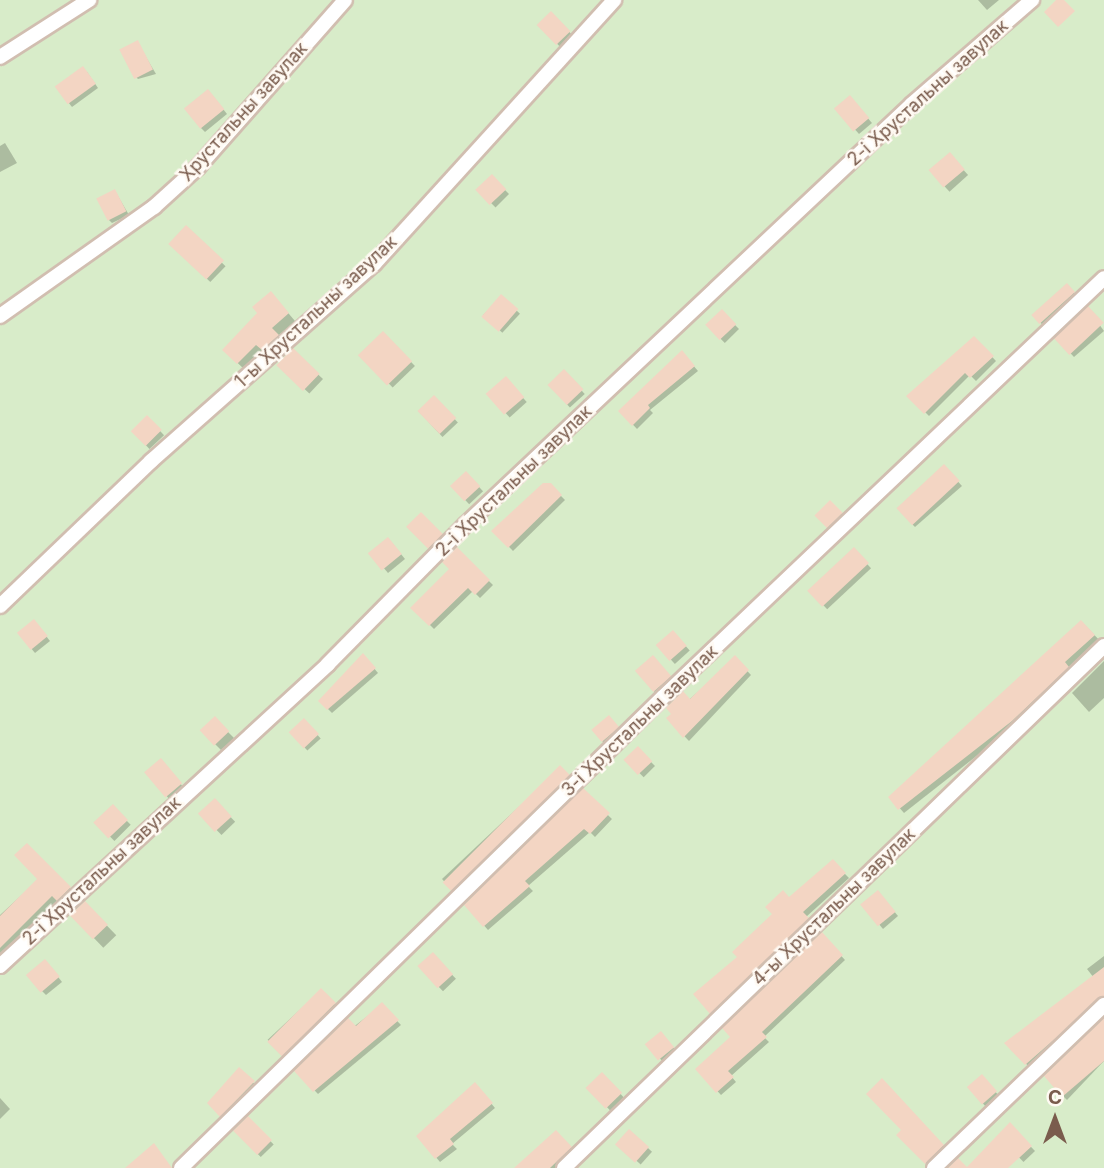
<!DOCTYPE html>
<html>
<head>
<meta charset="utf-8">
<style>
  body { margin:0 }
  #map { position:relative; width:1104px; height:1168px; overflow:hidden; background:#fdf6ec; font-family:Inter,sans-serif }
  div>[style] { position:absolute }
  [style*='--x'] { left:calc(var(--x)*1px); top:calc(var(--y)*1px); width:calc(var(--w)*1px); rotate:calc(var(--a)*1deg) }
  .green>* { inset:0; background:#d8ecc9; transform-origin:0 0 }
  .shadow>* { inset:0; background:#0003; transform-origin:0 0 }
  .building>* { inset:0; background:#f3d5c3; transform-origin:0 0 }
  .roads { filter:drop-shadow(2px 0 #d1beb0) drop-shadow(-2px 0 #d1beb0) drop-shadow(0 2px #d1beb0) drop-shadow(0 -2px #d1beb0) }
  .lane>* { height:14px; margin:-7px; padding:0 7px; transform-origin:7px; border-radius:7px; background:#fff }
  span { translate:-50% -50%; white-space:nowrap; text-align:center; line-height:1.15; -webkit-text-stroke:5px #fffaf3; paint-order:stroke }
  .street-label { font-size:18px; color:#7a5c4d }
  .north { position:absolute; left:1020px; top:1084px; width:70px; height:70px; -webkit-text-stroke:5px #fffaf3; paint-order:stroke; rotate:0deg; font-size:19px; font-weight:700; line-height:28px; text-align:center; color:#7a5c4d }
  .north::after { content:''; display:block; margin:auto; width:24px; height:32px; background:#7a5c4d; clip-path:polygon(50% 0,100% 100%,50% 72%,0 100%) }
</style>
</head>
<body>
<div id="map">
  <div class="green">
    <div style="left:0;top:0;width:1104px;height:1168px"></div>
  </div>
  <div class="shadow">
    <div style="clip-path:polygon(978px 0,999px 0,987px 10px)"></div>
    <div style="left:551px;top:13px;width:32px;height:17px;rotate:46deg"></div>
    <div style="clip-path:polygon(137px 42px,156px 74px,138px 79px,134px 75px)"></div>
    <div style="clip-path:polygon(87px 72px,98px 88px,72px 107px,56px 87px)"></div>
    <div style="clip-path:polygon(212px 95px,227px 114px,205px 132px,201px 128px)"></div>
    <div style="clip-path:polygon(853px 101px,872px 123px,859px 134px,836px 108px)"></div>
    <div style="clip-path:polygon(5px 143px,17px 163px,0 172px,0 146px)"></div>
    <div style="left:950px;top:155px;width:27px;height:25px;rotate:48deg"></div>
    <div style="left:492px;top:177px;width:24px;height:19px;rotate:45deg"></div>
    <div style="clip-path:polygon(115px 191px,129px 215px,112px 223px,108px 219px)"></div>
    <div style="left:186px;top:228px;width:55px;height:22px;rotate:44deg"></div>
    <div style="left:1067px;top:285px;width:16px;height:45px;rotate:47deg"></div>
    <div style="left:501px;top:296px;width:26px;height:26px;rotate:43deg"></div>
    <div style="clip-path:polygon(278px 301px,295px 321px,278px 336px,285px 343px,270px 356px,264px 350px,245px 370px,224px 350px)"></div>
    <div style="clip-path:polygon(1088px 309px,1104px 331px,1074px 357px,1057px 339px)"></div>
    <div style="left:722px;top:312px;width:24px;height:20px;rotate:45deg"></div>
    <div style="left:383px;top:333px;width:46px;height:31px;rotate:46deg"></div>
    <div style="clip-path:polygon(974px 338px,996px 361px,976px 381px,970px 375px,929px 416px,909px 396px)"></div>
    <div style="left:293px;top:351px;width:41px;height:20px;rotate:43deg"></div>
    <div style="clip-path:polygon(686px 357px,698px 371px,650px 410px,653px 413px,637px 429px,620px 411px)"></div>
    <div style="left:564px;top:371px;width:31px;height:20px;rotate:48deg"></div>
    <div style="left:506px;top:379px;width:31px;height:23px;rotate:48deg"></div>
    <div style="left:434px;top:397px;width:35px;height:21px;rotate:47deg"></div>
    <div style="left:147px;top:417px;width:25px;height:20px;rotate:47deg"></div>
    <div style="clip-path:polygon(944px 466px,962px 486px,915px 527px,911px 523px)"></div>
    <div style="left:466px;top:473px;width:25px;height:19px;rotate:47deg"></div>
    <div style="clip-path:polygon(550px 485px,565px 500px,513px 551px,494px 531px)"></div>
    <div style="left:830px;top:502px;width:23px;height:18px;rotate:45deg"></div>
    <div style="left:421px;top:514px;width:35px;height:18px;rotate:45deg"></div>
    <div style="clip-path:polygon(392px 543px,405px 559px,388px 573px,371px 553px)"></div>
    <div style="clip-path:polygon(457px 550px,493px 585px,480px 598px,473px 591px,434px 629px,413px 608px,452px 569px)"></div>
    <div style="left:854px;top:550px;width:25px;height:60px;rotate:47deg"></div>
    <div style="clip-path:polygon(1082px 622px,1102px 643px,1016px 725px,904px 813px,890px 797px)"></div>
    <div style="clip-path:polygon(38px 626px,50px 641px,35px 653px,19px 634px)"></div>
    <div style="left:673px;top:632px;width:25px;height:20px;rotate:48deg"></div>
    <div style="clip-path:polygon(363px 655px,378px 673px,332px 713px,320px 701px)"></div>
    <div style="clip-path:polygon(735px 658px,751px 675px,689px 741px,668px 719px)"></div>
    <div style="clip-path:polygon(656px 661px,674px 681px,658px 696px,637px 670px)"></div>
    <div style="clip-path:polygon(1104px 661px,1104px 698px,1089px 712px,1072px 693px)"></div>
    <div style="left:609px;top:717px;width:20px;height:21px;rotate:49deg"></div>
    <div style="left:304px;top:720px;width:25px;height:18px;rotate:48deg"></div>
    <div style="clip-path:polygon(224px 728px,237px 741px,224px 753px,215px 744px)"></div>
    <div style="left:638px;top:749px;width:24px;height:16px;rotate:45deg"></div>
    <div style="clip-path:polygon(165px 765px,184px 788px,170px 800px,147px 773px)"></div>
    <div style="clip-path:polygon(560px 768px,572px 780px,456px 894px,442px 879px)"></div>
    <div style="clip-path:polygon(583px 791px,612px 819px,595px 837px,590px 832px,528px 886px,533px 891px,488px 930px,466px 905px)"></div>
    <div style="left:215px;top:801px;width:29px;height:19px;rotate:46deg"></div>
    <div style="left:113px;top:807px;width:25px;height:23px;rotate:45deg"></div>
    <div style="clip-path:polygon(27px 845px,76px 894px,64px 905px,59px 901px,0 959px,0 915px,39px 879px)"></div>
    <div style="clip-path:polygon(832px 861px,849px 878px,806px 917px,811px 923px,715px 1016px,696px 994px,740px 958px,789px 899px)"></div>
    <div style="clip-path:polygon(882px 897px,898px 916px,883px 929px,863px 905px)"></div>
    <div style="left:85px;top:903px;width:45px;height:18px;rotate:46deg"></div>
    <div style="clip-path:polygon(822px 935px,845px 960px,764px 1037px,769px 1042px,731px 1076px,736px 1082px,721px 1095px,697px 1069px,732px 1037px)"></div>
    <div style="left:433px;top:955px;width:33px;height:18px;rotate:46deg"></div>
    <div style="clip-path:polygon(1104px 956px,1104px 1001px,1030px 1068px,1007px 1043px,1094px 978px,1087px 969px)"></div>
    <div style="clip-path:polygon(49px 965px,62px 982px,46px 995px,42px 991px)"></div>
    <div style="left:321px;top:990px;width:25px;height:73px;rotate:47deg"></div>
    <div style="clip-path:polygon(382px 1005px,401px 1025px,318px 1094px,296px 1071px)"></div>
    <div style="clip-path:polygon(1104px 1021px,1104px 1061px,1067px 1100px,1063px 1096px)"></div>
    <div style="clip-path:polygon(665px 1038px,677px 1052px,664px 1063px,648px 1045px)"></div>
    <div style="left:239px;top:1070px;width:24px;height:45px;rotate:42deg"></div>
    <div style="left:602px;top:1074px;width:33px;height:19px;rotate:47deg"></div>
    <div style="left:982px;top:1077px;width:25px;height:17px;rotate:48deg"></div>
    <div style="clip-path:polygon(882px 1080px,944px 1147px,927px 1164px,899px 1135px,903px 1130px)"></div>
    <div style="clip-path:polygon(475px 1084px,495px 1108px,452px 1144px,457px 1149px,440px 1162px,418px 1136px)"></div>
    <div style="clip-path:polygon(0 1098px,10px 1109px,0 1119px)"></div>
    <div style="left:248px;top:1118px;width:37px;height:18px;rotate:46deg"></div>
    <div style="left:1010px;top:1125px;width:36px;height:16px;rotate:46deg"></div>
    <div style="left:629px;top:1131px;width:31px;height:17px;rotate:42deg"></div>
    <div style="clip-path:polygon(556px 1132px,576px 1154px,560px 1168px,516px 1168px)"></div>
  </div>
  <div class="building">
    <div style="clip-path:polygon(1056px 0,1064px 0,1075px 11px,1058px 27px,1044px 12px)"></div>
    <div style="left:551px;top:11px;width:28px;height:20px;rotate:46deg"></div>
    <div style="left:138px;top:40px;width:33px;height:21px;rotate:63deg"></div>
    <div style="left:83px;top:66px;width:22px;height:35px;rotate:54deg"></div>
    <div style="left:208px;top:89px;width:26px;height:31px;rotate:51deg"></div>
    <div style="left:850px;top:95px;width:30px;height:21px;rotate:50deg"></div>
    <div style="left:950px;top:152px;width:23px;height:28px;rotate:50deg"></div>
    <div style="left:492px;top:174px;width:21px;height:23px;rotate:47deg"></div>
    <div style="left:115px;top:189px;width:25px;height:21px;rotate:63deg"></div>
    <div style="left:186px;top:225px;width:52px;height:26px;rotate:43deg"></div>
    <div style="left:1067px;top:283px;width:12px;height:48px;rotate:48deg"></div>
    <div style="clip-path:polygon(271px 291px,289px 313px,272px 328px,279px 335px,262px 350px,256px 345px,237px 364px,222px 350px,257px 313px,252px 307px)"></div>
    <div style="left:501px;top:294px;width:23px;height:30px;rotate:41deg"></div>
    <div style="left:1088px;top:306px;width:23px;height:47px;rotate:47deg"></div>
    <div style="left:722px;top:309px;width:21px;height:23px;rotate:47deg"></div>
    <div style="left:383px;top:331px;width:42px;height:35px;rotate:46deg"></div>
    <div style="clip-path:polygon(974px 336px,994px 356px,970px 378px,965px 373px,924px 414px,906px 396px)"></div>
    <div style="left:293px;top:348px;width:37px;height:24px;rotate:44deg"></div>
    <div style="clip-path:polygon(682px 350px,695px 366px,648px 405px,650px 408px,632px 426px,618px 411px)"></div>
    <div style="left:564px;top:369px;width:28px;height:23px;rotate:46deg"></div>
    <div style="left:506px;top:376px;width:28px;height:27px;rotate:49deg"></div>
    <div style="left:434px;top:395px;width:32px;height:23px;rotate:46deg"></div>
    <div style="left:147px;top:415px;width:21px;height:23px;rotate:45deg"></div>
    <div style="left:944px;top:464px;width:23px;height:65px;rotate:47deg"></div>
    <div style="left:466px;top:471px;width:21px;height:22px;rotate:47deg"></div>
    <div style="clip-path:polygon(543px 483px,551px 483px,562px 495px,508px 548px,491px 531px)"></div>
    <div style="left:830px;top:500px;width:18px;height:22px;rotate:45deg"></div>
    <div style="left:421px;top:512px;width:31px;height:21px;rotate:45deg"></div>
    <div style="left:388px;top:537px;width:22px;height:26px;rotate:51deg"></div>
    <div style="clip-path:polygon(457px 547px,490px 580px,475px 595px,468px 588px,429px 626px,410px 608px,449px 569px,442px 562px)"></div>
    <div style="left:854px;top:547px;width:22px;height:64px;rotate:47deg"></div>
    <div style="left:34px;top:619px;width:22px;height:22px;rotate:51deg"></div>
    <div style="clip-path:polygon(1081px 620px,1095px 635px,1065px 662px,1069px 667px,1012px 721px,898px 810px,888px 797px)"></div>
    <div style="left:673px;top:630px;width:21px;height:23px;rotate:49deg"></div>
    <div style="clip-path:polygon(363px 653px,376px 668px,327px 710px,318px 701px)"></div>
    <div style="left:653px;top:655px;width:28px;height:24px;rotate:49deg"></div>
    <div style="clip-path:polygon(735px 655px,749px 670px,683px 738px,666px 718px,671px 714px,666px 708px,683px 691px,690px 699px)"></div>
    <div style="left:609px;top:715px;width:16px;height:23px;rotate:50deg"></div>
    <div style="left:215px;top:716px;width:21px;height:21px;rotate:47deg"></div>
    <div style="left:304px;top:718px;width:22px;height:21px;rotate:47deg"></div>
    <div style="left:638px;top:746px;width:21px;height:20px;rotate:47deg"></div>
    <div style="left:161px;top:758px;width:33px;height:22px;rotate:50deg"></div>
    <div style="left:560px;top:765px;width:14px;height:166px;rotate:45deg"></div>
    <div style="clip-path:polygon(583px 788px,610px 813px,590px 834px,584px 829px,525px 881px,530px 886px,483px 927px,464px 905px)"></div>
    <div style="left:215px;top:798px;width:25px;height:23px;rotate:48deg"></div>
    <div style="left:113px;top:804px;width:22px;height:27px;rotate:47deg"></div>
    <div style="clip-path:polygon(27px 843px,71px 887px,57px 901px,52px 896px,0 948px,0 916px,37px 879px,14px 855px)"></div>
    <div style="clip-path:polygon(833px 859px,846px 873px,803px 912px,809px 918px,710px 1014px,693px 994px,737px 957px,732px 952px,772px 914px,765px 907px,783px 890px,789px 897px)"></div>
    <div style="left:878px;top:890px;width:28px;height:23px;rotate:51deg"></div>
    <div style="left:85px;top:901px;width:33px;height:21px;rotate:46deg"></div>
    <div style="clip-path:polygon(822px 932px,843px 955px,762px 1032px,767px 1037px,728px 1071px,734px 1077px,716px 1093px,695px 1069px,730px 1037px,722px 1028px)"></div>
    <div style="left:433px;top:952px;width:30px;height:21px;rotate:48deg"></div>
    <div style="left:45px;top:959px;width:23px;height:25px;rotate:50deg"></div>
    <div style="clip-path:polygon(1104px 967px,1104px 996px,1025px 1065px,1004px 1043px)"></div>
    <div style="left:321px;top:988px;width:21px;height:76px;rotate:45deg"></div>
    <div style="clip-path:polygon(382px 1002px,399px 1020px,313px 1092px,294px 1071px,348px 1018px,356px 1026px)"></div>
    <div style="clip-path:polygon(1104px 1018px,1104px 1061px,1062px 1097px,1044px 1076px)"></div>
    <div style="left:661px;top:1031px;width:21px;height:21px;rotate:51deg"></div>
    <div style="clip-path:polygon(239px 1067px,255px 1081px,220px 1117px,207px 1103px)"></div>
    <div style="left:602px;top:1072px;width:29px;height:23px;rotate:46deg"></div>
    <div style="left:982px;top:1074px;width:23px;height:20px;rotate:49deg"></div>
    <div style="clip-path:polygon(882px 1078px,944px 1145px,925px 1164px,896px 1135px,901px 1130px,866px 1094px)"></div>
    <div style="clip-path:polygon(475px 1082px,493px 1103px,450px 1139px,454px 1144px,435px 1159px,416px 1136px)"></div>
    <div style="left:248px;top:1116px;width:34px;height:21px;rotate:45deg"></div>
    <div style="clip-path:polygon(1010px 1122px,1032px 1146px,1008px 1168px,948px 1168px,958px 1158px,967px 1167px)"></div>
    <div style="left:629px;top:1129px;width:27px;height:21px;rotate:42deg"></div>
    <div style="clip-path:polygon(556px 1130px,572px 1147px,550px 1168px,514px 1168px)"></div>
    <div style="clip-path:polygon(154px 1143px,172px 1168px,125px 1168px)"></div>
  </div>
  <div class="roads">
    <div class="lane">
      <div style="--x:0;--y:57;--w:106;--a:-32.6"></div>
      <div style="--x:0;--y:316;--w:189;--a:-35.3"></div>
      <div style="--x:154;--y:207;--w:59;--a:-42.3"></div>
      <div style="--x:198;--y:167;--w:222;--a:-48.6"></div>
      <div style="--x:0;--y:606;--w:209;--a:-43.8"></div>
      <div style="--x:151;--y:461;--w:298;--a:-41.5"></div>
      <div style="--x:374;--y:264;--w:357;--a:-47.7"></div>
      <div style="--x:0;--y:966;--w:446;--a:-42.6"></div>
      <div style="--x:328;--y:664;--w:195;--a:-45.4"></div>
      <div style="--x:465;--y:525;--w:614;--a:-43.28"></div>
      <div style="--x:912;--y:104;--w:159;--a:-40.9"></div>
      <div style="--x:181;--y:1168;--w:674;--a:-44.34"></div>
      <div style="--x:663;--y:697;--w:608;--a:-43.53"></div>
      <div style="--x:564;--y:1168;--w:751;--a:-44.03"></div>
      <div style="--x:934;--y:1168;--w:236;--a:-43.8"></div>
    </div>
  </div>
  <div class="street-label">
    <span style="left:928px;top:93px;rotate:-42deg">2-і Хрустальны завулак</span>
    <span style="left:244px;top:112px;rotate:-48deg">Хрустальны завулак</span>
    <span style="left:316px;top:312px;rotate:-43deg">1-ы Хрустальны завулак</span>
    <span style="left:514px;top:481px;rotate:-44deg">2-і Хрустальны завулак</span>
    <span style="left:640px;top:721px;rotate:-44deg">3-і Хрустальны завулак</span>
    <span style="left:102px;top:871px;rotate:-43deg">2-і Хрустальны завулак</span>
    <span style="left:834px;top:907px;rotate:-44deg">4-ы Хрустальны завулак</span>
  </div>
  <div class="north">С</div>
</div>
</body>
</html>
